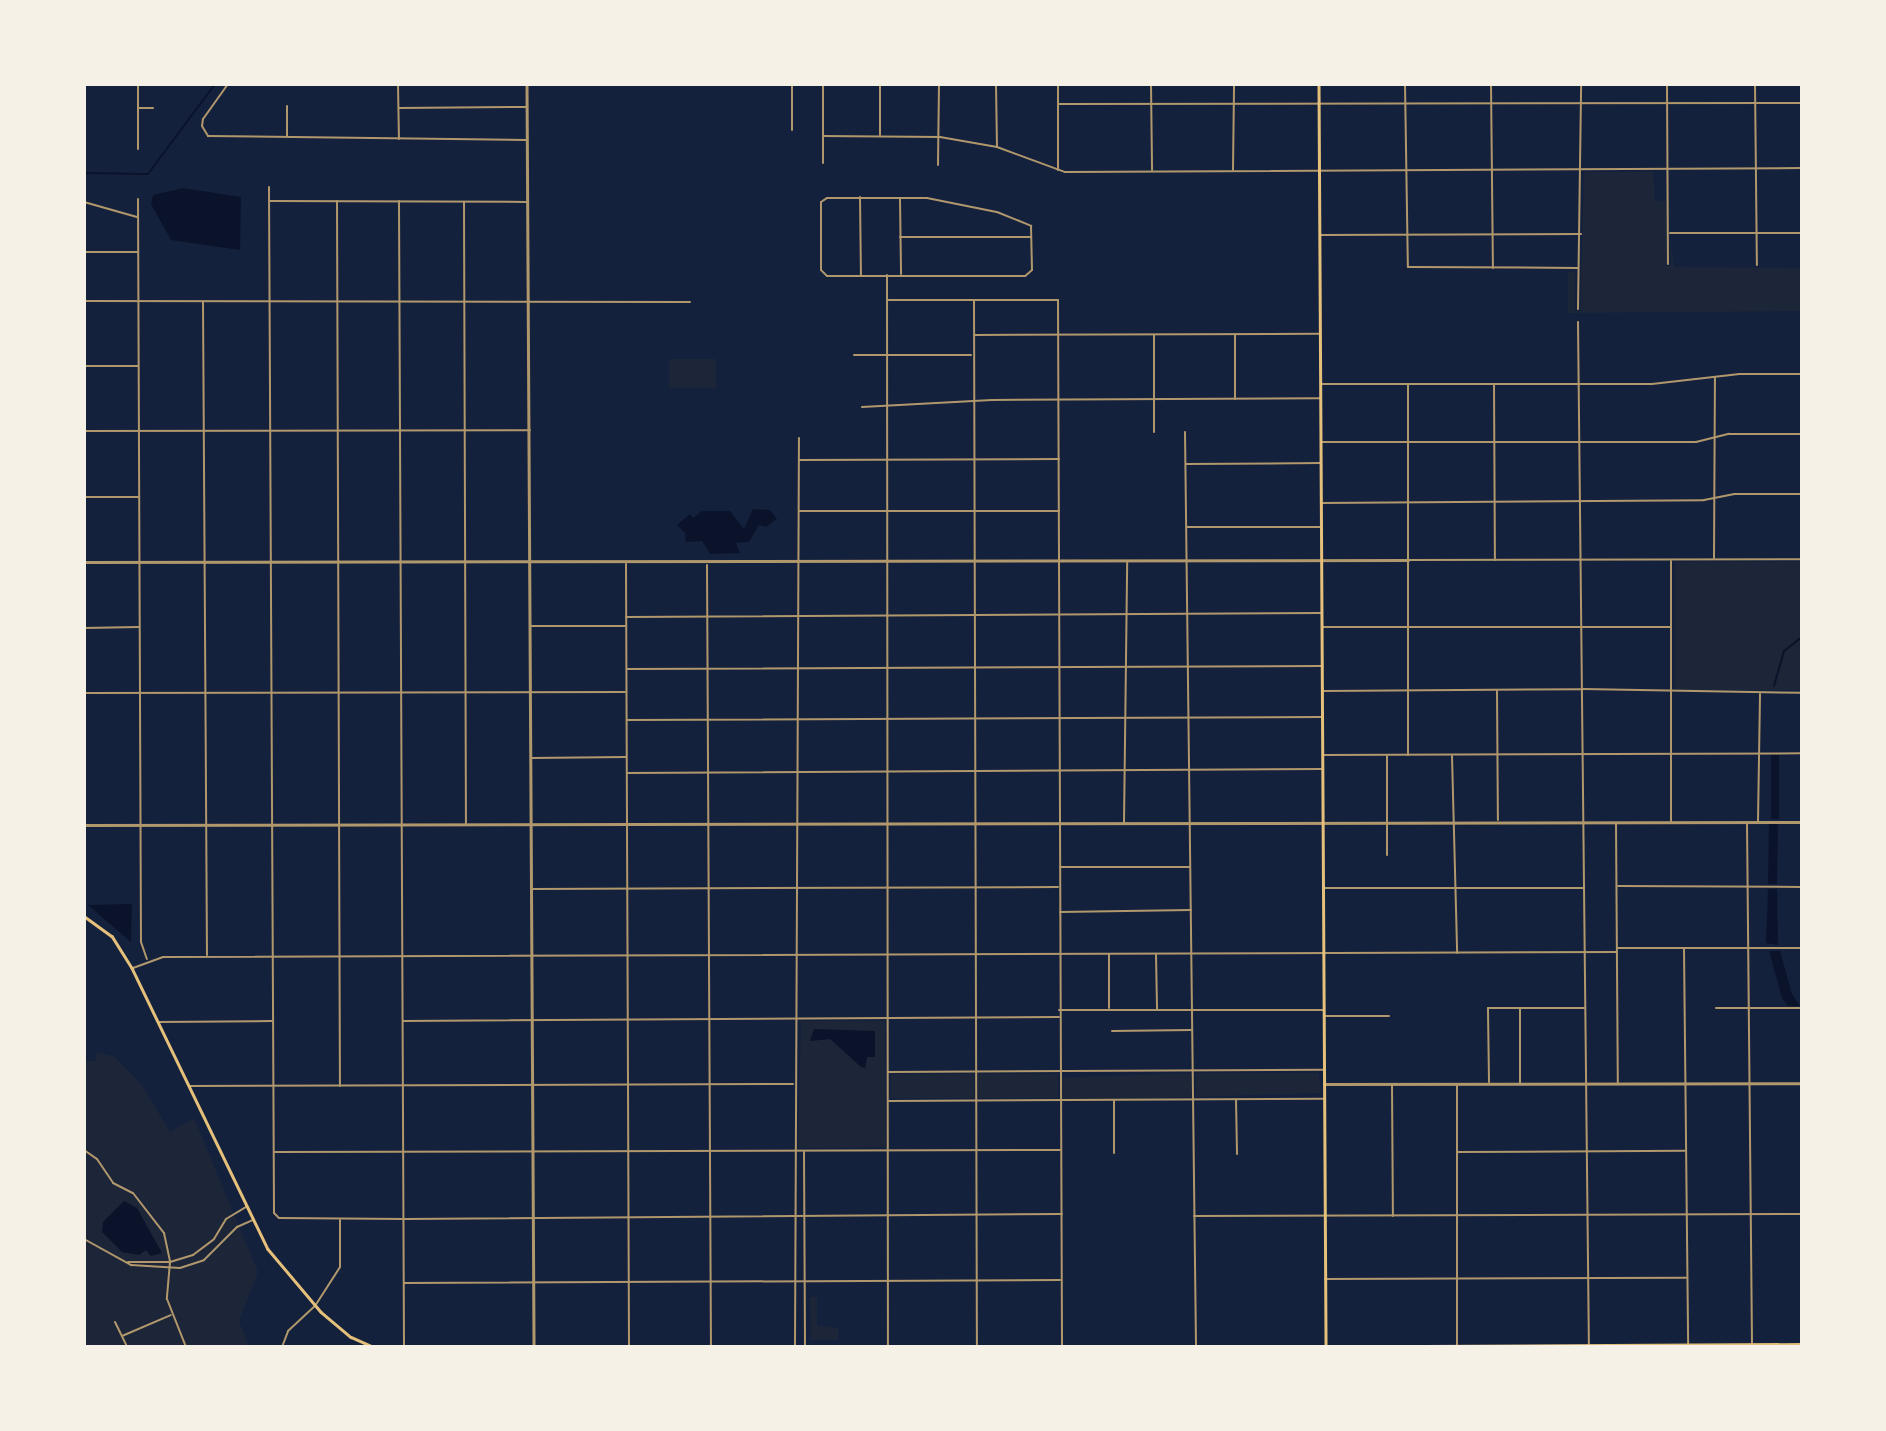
<!DOCTYPE html>
<html>
<head>
<meta charset="utf-8">
<style>
  body { margin:0 }
  #map { position:relative; width:1886px; height:1431px; overflow:hidden; background:#14213d; font-family:"Asap Condensed",sans-serif }
  div>[style] { position:absolute }
  [style*='--x'] { left:calc(var(--x)*1px); top:calc(var(--y)*1px); width:calc(var(--w)*1px); rotate:calc(var(--a)*1deg) }
  .green>* { inset:0; background:#1d2539; transform-origin:0 0 }
  .water>* { inset:0; background:#0b132b; transform-origin:0 0 }
  .stream>* { height:2px; margin:-1px; padding:0 1px; transform-origin:1px; border-radius:1px; background:#0b132b }
  .minor>* { height:2px; margin:-1px; padding:0 1px; transform-origin:1px; border-radius:1px; background:#b1986c }
  .tertiary>* { height:2.5px; margin:-1.25px; padding:0 1.25px; transform-origin:1.25px; border-radius:1.25px; background:#b1986c }
  .secondary>* { height:2.5px; margin:-1.25px; padding:0 1.25px; transform-origin:1.25px; border-radius:1.25px; background:#e5c07b }
  span { translate:-50% -50%; white-space:nowrap; text-align:center; line-height:1.15; -webkit-text-stroke:5px #f6f1e7; paint-order:stroke }
  .frame { position:absolute; inset:0; border:86px solid #f6f1e7; pointer-events:none }
</style>
</head>
<body>
<div id="map">
  <div class="green">
    <div style="clip-path:polygon(1584px 172px,1653px 172px,1655px 200px,1666px 202px,1666px 266px,1671px 266px,1670px 238px,1674px 267px,1802px 268px,1802px 311px,1568px 313px,1568px 272px,1575px 271px,1575px 311px,1580px 311px)"></div>
    <div style="left:669px;top:359px;width:47px;height:29px"></div>
    <div style="left:1802px;top:562px;width:128px;height:127px;rotate:90deg"></div>
    <div style="clip-path:polygon(evenodd,801px 1021px,885px 1021px,886px 1147px,798px 1148px,801px 1021px,822px 1030px,841px 1030px,868px 1057px,864px 1064px,831px 1039px,810px 1040px,822px 1030px)"></div>
    <div style="clip-path:polygon(97px 1052px,115px 1057px,142px 1085px,170px 1132px,194px 1118px,258px 1272px,239px 1321px,249px 1347px,84px 1347px,84px 1061px,95px 1061px)"></div>
    <div style="left:1191px;top:1073px;width:24px;height:129px;rotate:88deg"></div>
    <div style="clip-path:polygon(1196px 1073px,1318px 1073px,1322px 1093px,1196px 1097px)"></div>
    <div style="left:891px;top:1074px;width:83px;height:24px"></div>
    <div style="left:978px;top:1074px;width:80px;height:24px"></div>
    <div style="clip-path:polygon(810px 1297px,817px 1297px,817px 1325px,838px 1328px,838px 1340px,811px 1340px)"></div>
  </div>
  <div class="water">
    <div style="clip-path:polygon(183px 188px,241px 197px,240px 250px,171px 240px,151px 204px,153px 195px)"></div>
    <div style="clip-path:polygon(753px 509px,770px 510px,777px 519px,766px 527px,759px 525px,749px 542px,736px 543px,740px 553px,710px 554px,702px 541px,686px 542px,685px 533px,677px 525px,690px 514px,693px 518px,702px 511px,730px 511px,744px 529px)"></div>
    <div style="left:1771px;top:755px;width:8px;height:64px"></div>
    <div style="left:1778px;top:824px;width:60px;height:9px;rotate:91deg"></div>
    <div style="clip-path:polygon(1768px 889px,1777px 889px,1778px 945px,1766px 943px)"></div>
    <div style="clip-path:polygon(132px 904px,131px 942px,88px 905px)"></div>
    <div style="clip-path:polygon(1769px 951px,1780px 951px,1792px 994px,1800px 1006px,1788px 1006px,1782px 998px)"></div>
    <div style="clip-path:polygon(814px 1029px,875px 1031px,875px 1057px,867px 1057px,865px 1068px,861px 1067px,830px 1039px,810px 1041px)"></div>
    <div style="clip-path:polygon(124px 1201px,137px 1208px,162px 1253px,151px 1256px,146px 1250px,139px 1255px,122px 1252px,102px 1232px,103px 1222px)"></div>
  </div>
  <div class="stream">
    <div style="--x:84;--y:173;--w:64;--a:0.9"></div>
    <div style="--x:148;--y:174;--w:112;--a:-53.3"></div>
    <div style="--x:1774;--y:686;--w:36;--a:-74"></div>
    <div style="--x:1784;--y:651;--w:23;--a:-38"></div>
  </div>
  <div class="minor">
    <div style="--x:138;--y:84;--w:65;--a:90"></div>
    <div style="--x:228;--y:84;--w:43;--a:125.5"></div>
    <div style="--x:203;--y:119;--w:7;--a:98"></div>
    <div style="--x:202;--y:126;--w:12;--a:59"></div>
    <div style="--x:208;--y:136;--w:318;--a:0.7"></div>
    <div style="--x:398;--y:84;--w:55;--a:89"></div>
    <div style="--x:823;--y:84;--w:79;--a:90"></div>
    <div style="--x:880;--y:84;--w:51;--a:90"></div>
    <div style="--x:996;--y:84;--w:62;--a:89.1"></div>
    <div style="--x:1151;--y:84;--w:86;--a:89.3"></div>
    <div style="--x:1405;--y:84;--w:183;--a:89.1"></div>
    <div style="--x:1408;--y:267;--w:170;--a:0.3"></div>
    <div style="--x:1491;--y:84;--w:184;--a:89.4"></div>
    <div style="--x:1667;--y:84;--w:180;--a:89.7"></div>
    <div style="--x:1755;--y:84;--w:181;--a:89.4"></div>
    <div style="--x:1058;--y:104;--w:744;--a:-0.08"></div>
    <div style="--x:139;--y:108;--w:14;--a:0"></div>
    <div style="--x:399;--y:108;--w:127;--a:-0.5"></div>
    <div style="--x:792;--y:130;--w:46;--a:-90"></div>
    <div style="--x:287;--y:136;--w:30;--a:-90"></div>
    <div style="--x:823;--y:136;--w:117;--a:0.5"></div>
    <div style="--x:940;--y:137;--w:58;--a:10"></div>
    <div style="--x:997;--y:147;--w:72;--a:20.2"></div>
    <div style="--x:1065;--y:172;--w:737;--a:-0.31"></div>
    <div style="--x:938;--y:165;--w:81;--a:-89.3"></div>
    <div style="--x:1058;--y:170;--w:86;--a:-90"></div>
    <div style="--x:1233;--y:170;--w:86;--a:-89.3"></div>
    <div style="--x:269;--y:187;--w:1026;--a:89.72"></div>
    <div style="--x:274;--y:1213;--w:7;--a:45"></div>
    <div style="--x:279;--y:1218;--w:126;--a:0.5"></div>
    <div style="--x:405;--y:1219;--w:657;--a:-0.44"></div>
    <div style="--x:860;--y:197;--w:78;--a:89.3"></div>
    <div style="--x:827;--y:198;--w:100;--a:0"></div>
    <div style="--x:927;--y:198;--w:71;--a:11.3"></div>
    <div style="--x:997;--y:212;--w:37;--a:22"></div>
    <div style="--x:1031;--y:226;--w:44;--a:88.7"></div>
    <div style="--x:1032;--y:270;--w:9;--a:139"></div>
    <div style="--x:1025;--y:276;--w:198;--a:180"></div>
    <div style="--x:827;--y:276;--w:8;--a:-135"></div>
    <div style="--x:821;--y:270;--w:68;--a:-90"></div>
    <div style="--x:821;--y:202;--w:7;--a:-34"></div>
    <div style="--x:138;--y:199;--w:743;--a:89.77"></div>
    <div style="--x:141;--y:942;--w:18;--a:71"></div>
    <div style="--x:900;--y:199;--w:75;--a:89.2"></div>
    <div style="--x:270;--y:201;--w:256;--a:0.2"></div>
    <div style="--x:337;--y:201;--w:885;--a:89.81"></div>
    <div style="--x:399;--y:201;--w:1146;--a:89.75"></div>
    <div style="--x:84;--y:202;--w:55;--a:15.8"></div>
    <div style="--x:464;--y:202;--w:622;--a:89.82"></div>
    <div style="--x:1670;--y:233;--w:132;--a:0"></div>
    <div style="--x:1320;--y:235;--w:261;--a:-0.2"></div>
    <div style="--x:900;--y:237;--w:131;--a:0"></div>
    <div style="--x:84;--y:252;--w:53;--a:0"></div>
    <div style="--x:887;--y:275;--w:1072;--a:89.95"></div>
    <div style="--x:887;--y:300;--w:171;--a:0"></div>
    <div style="--x:1058;--y:300;--w:1047;--a:89.78"></div>
    <div style="--x:84;--y:301;--w:606;--a:0.09"></div>
    <div style="--x:974;--y:301;--w:1046;--a:89.84"></div>
    <div style="--x:203;--y:302;--w:653;--a:89.65"></div>
    <div style="--x:1578;--y:309;--w:225;--a:-89.2"></div>
    <div style="--x:1578;--y:322;--w:1025;--a:89.39"></div>
    <div style="--x:975;--y:335;--w:344;--a:-0.2"></div>
    <div style="--x:1154;--y:335;--w:97;--a:90"></div>
    <div style="--x:1235;--y:335;--w:64;--a:90"></div>
    <div style="--x:854;--y:355;--w:117;--a:0"></div>
    <div style="--x:84;--y:366;--w:54;--a:0"></div>
    <div style="--x:1321;--y:384;--w:331;--a:0"></div>
    <div style="--x:1652;--y:384;--w:88;--a:-6.6"></div>
    <div style="--x:1739;--y:374;--w:63;--a:0"></div>
    <div style="--x:1494;--y:384;--w:176;--a:89.7"></div>
    <div style="--x:862;--y:407;--w:130;--a:-3.1"></div>
    <div style="--x:992;--y:400;--w:328;--a:-0.3"></div>
    <div style="--x:84;--y:431;--w:446;--a:-0.1"></div>
    <div style="--x:1185;--y:432;--w:915;--a:89.31"></div>
    <div style="--x:1321;--y:442;--w:375;--a:0"></div>
    <div style="--x:1696;--y:442;--w:34;--a:-14"></div>
    <div style="--x:1729;--y:434;--w:73;--a:0"></div>
    <div style="--x:799;--y:460;--w:260;--a:-0.2"></div>
    <div style="--x:1186;--y:464;--w:134;--a:-0.4"></div>
    <div style="--x:84;--y:497;--w:54;--a:0"></div>
    <div style="--x:1321;--y:503;--w:383;--a:-0.4"></div>
    <div style="--x:1704;--y:500;--w:31;--a:-11"></div>
    <div style="--x:1734;--y:494;--w:68;--a:0"></div>
    <div style="--x:799;--y:511;--w:260;--a:0"></div>
    <div style="--x:1187;--y:527;--w:133;--a:0"></div>
    <div style="--x:1714;--y:558;--w:180;--a:-89.7"></div>
    <div style="--x:1408;--y:560;--w:394;--a:-0.1"></div>
    <div style="--x:626;--y:564;--w:783;--a:89.78"></div>
    <div style="--x:707;--y:565;--w:782;--a:89.71"></div>
    <div style="--x:626;--y:617;--w:695;--a:-0.33"></div>
    <div style="--x:531;--y:626;--w:94;--a:0"></div>
    <div style="--x:1323;--y:627;--w:348;--a:0"></div>
    <div style="--x:84;--y:628;--w:55;--a:-1"></div>
    <div style="--x:627;--y:669;--w:694;--a:-0.25"></div>
    <div style="--x:1324;--y:691;--w:259;--a:-0.4"></div>
    <div style="--x:1583;--y:689;--w:219;--a:1"></div>
    <div style="--x:1497;--y:691;--w:129;--a:89.6"></div>
    <div style="--x:84;--y:693;--w:541;--a:-0.11"></div>
    <div style="--x:627;--y:720;--w:694;--a:-0.25"></div>
    <div style="--x:1324;--y:755;--w:478;--a:-0.2"></div>
    <div style="--x:1408;--y:755;--w:371;--a:-90"></div>
    <div style="--x:1387;--y:756;--w:99;--a:90"></div>
    <div style="--x:1452;--y:756;--w:197;--a:88.5"></div>
    <div style="--x:531;--y:758;--w:95;--a:-0.6"></div>
    <div style="--x:627;--y:773;--w:695;--a:-0.33"></div>
    <div style="--x:1671;--y:821;--w:260;--a:-90"></div>
    <div style="--x:1758;--y:822;--w:128;--a:-89.1"></div>
    <div style="--x:1124;--y:823;--w:261;--a:-89.3"></div>
    <div style="--x:1616;--y:823;--w:260;--a:89.6"></div>
    <div style="--x:1747;--y:823;--w:524;--a:89.45"></div>
    <div style="--x:1060;--y:867;--w:130;--a:0"></div>
    <div style="--x:1618;--y:886;--w:184;--a:0.3"></div>
    <div style="--x:1324;--y:888;--w:260;--a:0"></div>
    <div style="--x:532;--y:889;--w:526;--a:-0.22"></div>
    <div style="--x:1060;--y:912;--w:131;--a:-0.9"></div>
    <div style="--x:1618;--y:948;--w:184;--a:0"></div>
    <div style="--x:1684;--y:948;--w:399;--a:89.4"></div>
    <div style="--x:1109;--y:954;--w:54;--a:90"></div>
    <div style="--x:1156;--y:955;--w:54;--a:88.9"></div>
    <div style="--x:133;--y:968;--w:32;--a:-20"></div>
    <div style="--x:163;--y:957;--w:1454;--a:-0.2"></div>
    <div style="--x:1716;--y:1008;--w:86;--a:0"></div>
    <div style="--x:1520;--y:1009;--w:74;--a:90"></div>
    <div style="--x:1059;--y:1010;--w:264;--a:0"></div>
    <div style="--x:1324;--y:1016;--w:65;--a:0"></div>
    <div style="--x:403;--y:1021;--w:656;--a:-0.35"></div>
    <div style="--x:158;--y:1022;--w:114;--a:-0.5"></div>
    <div style="--x:1112;--y:1031;--w:79;--a:-0.7"></div>
    <div style="--x:888;--y:1072;--w:435;--a:-0.3"></div>
    <div style="--x:1489;--y:1082;--w:74;--a:-90.8"></div>
    <div style="--x:1488;--y:1008;--w:96;--a:0"></div>
    <div style="--x:1392;--y:1085;--w:131;--a:89.6"></div>
    <div style="--x:1457;--y:1085;--w:260;--a:90"></div>
    <div style="--x:189;--y:1086;--w:604;--a:-0.19"></div>
    <div style="--x:1236;--y:1100;--w:54;--a:88.9"></div>
    <div style="--x:889;--y:1101;--w:435;--a:-0.3"></div>
    <div style="--x:84;--y:1150;--w:16;--a:35"></div>
    <div style="--x:97;--y:1159;--w:29;--a:56"></div>
    <div style="--x:113;--y:1183;--w:22;--a:27"></div>
    <div style="--x:133;--y:1193;--w:51;--a:52.2"></div>
    <div style="--x:164;--y:1233;--w:30;--a:78"></div>
    <div style="--x:170;--y:1262;--w:37;--a:95"></div>
    <div style="--x:167;--y:1299;--w:52;--a:68.4"></div>
    <div style="--x:275;--y:1152;--w:785;--a:-0.15"></div>
    <div style="--x:804;--y:1152;--w:195;--a:89.7"></div>
    <div style="--x:1457;--y:1152;--w:228;--a:-0.3"></div>
    <div style="--x:1114;--y:1153;--w:52;--a:-90"></div>
    <div style="--x:1194;--y:1216;--w:608;--a:-0.19"></div>
    <div style="--x:84;--y:1239;--w:54;--a:29"></div>
    <div style="--x:131;--y:1265;--w:49;--a:3.5"></div>
    <div style="--x:180;--y:1268;--w:25;--a:-18"></div>
    <div style="--x:204;--y:1260;--w:47;--a:-45"></div>
    <div style="--x:237;--y:1227;--w:17;--a:-24"></div>
    <div style="--x:128;--y:1262;--w:42;--a:0"></div>
    <div style="--x:170;--y:1262;--w:24;--a:-17"></div>
    <div style="--x:193;--y:1255;--w:26;--a:-37"></div>
    <div style="--x:214;--y:1239;--w:23;--a:-59"></div>
    <div style="--x:226;--y:1219;--w:23;--a:-31"></div>
    <div style="--x:1325;--y:1279;--w:361;--a:-0.2"></div>
    <div style="--x:404;--y:1283;--w:656;--a:-0.26"></div>
    <div style="--x:115;--y:1322;--w:28;--a:64"></div>
    <div style="--x:122;--y:1336;--w:53;--a:-23.2"></div>
    <div style="--x:282;--y:1347;--w:17;--a:-69"></div>
    <div style="--x:288;--y:1331;--w:37;--a:-43"></div>
    <div style="--x:315;--y:1306;--w:46;--a:-57.3"></div>
    <div style="--x:340;--y:1267;--w:47;--a:-90"></div>
    <div style="--x:795;--y:1347;--w:909;--a:-89.75"></div>
  </div>
  <div class="tertiary">
    <div style="--x:527;--y:84;--w:1263;--a:89.68"></div>
    <div style="--x:84;--y:562;--w:1324;--a:-0.09"></div>
    <div style="--x:84;--y:825;--w:1718;--a:-0.1"></div>
    <div style="--x:1324;--y:1084;--w:478;--a:-0.1"></div>
  </div>
  <div class="secondary">
    <div style="--x:1319;--y:84;--w:1262;--a:89.68"></div>
    <div style="--x:84;--y:916;--w:34;--a:36"></div>
    <div style="--x:112;--y:936;--w:38;--a:58"></div>
    <div style="--x:132;--y:968;--w:312;--a:64.2"></div>
    <div style="--x:268;--y:1249;--w:82;--a:49.9"></div>
    <div style="--x:321;--y:1312;--w:39;--a:40"></div>
    <div style="--x:351;--y:1337;--w:24;--a:24"></div>
    <div style="--x:1230;--y:1347;--w:572;--a:-0.3"></div>
  </div>
  <div class="frame"></div>
</div>
</body>
</html>
